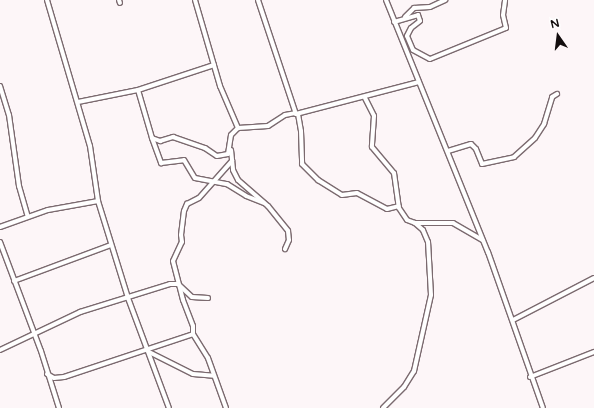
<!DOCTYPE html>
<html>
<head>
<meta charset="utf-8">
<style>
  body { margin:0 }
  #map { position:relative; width:594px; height:408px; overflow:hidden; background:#fdf6f8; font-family:"Varela Round",sans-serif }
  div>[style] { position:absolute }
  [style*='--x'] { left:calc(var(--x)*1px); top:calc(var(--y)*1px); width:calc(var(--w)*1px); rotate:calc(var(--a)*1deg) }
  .roads { filter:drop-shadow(1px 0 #7b6a6f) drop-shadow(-1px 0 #7b6a6f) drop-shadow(0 1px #7b6a6f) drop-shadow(0 -1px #7b6a6f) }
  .street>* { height:4px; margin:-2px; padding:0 2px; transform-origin:2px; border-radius:2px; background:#fff }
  span { translate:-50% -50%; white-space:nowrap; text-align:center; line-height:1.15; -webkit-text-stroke:4px #fff; paint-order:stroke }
  .north { position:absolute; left:538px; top:16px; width:40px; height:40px; -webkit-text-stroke:3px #fff; paint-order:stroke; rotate:346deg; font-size:11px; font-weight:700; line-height:16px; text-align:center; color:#130d0e }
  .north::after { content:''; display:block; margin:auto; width:14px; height:18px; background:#130d0e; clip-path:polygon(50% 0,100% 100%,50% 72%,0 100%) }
</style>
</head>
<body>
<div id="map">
  <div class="roads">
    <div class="street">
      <div style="--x:47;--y:0;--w:152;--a:73.6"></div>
      <div style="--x:90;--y:146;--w:56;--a:81.7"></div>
      <div style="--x:98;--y:201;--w:102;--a:72.8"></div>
      <div style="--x:128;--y:298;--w:117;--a:69.6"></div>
      <div style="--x:119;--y:0;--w:3;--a:72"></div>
      <div style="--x:195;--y:0;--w:90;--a:73.8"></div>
      <div style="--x:220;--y:86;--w:46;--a:66.8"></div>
      <div style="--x:258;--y:0;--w:120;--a:71.6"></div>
      <div style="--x:296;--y:114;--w:127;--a:-14.6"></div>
      <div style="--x:386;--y:0;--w:272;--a:68"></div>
      <div style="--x:488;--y:252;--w:165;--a:70.6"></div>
      <div style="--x:405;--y:17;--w:13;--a:-45"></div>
      <div style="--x:414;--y:8;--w:16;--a:-4"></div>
      <div style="--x:430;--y:7;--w:17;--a:-25"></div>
      <div style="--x:394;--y:22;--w:25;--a:-16"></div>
      <div style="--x:418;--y:15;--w:6;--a:72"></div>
      <div style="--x:420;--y:21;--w:11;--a:142"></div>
      <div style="--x:411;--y:28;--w:9;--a:117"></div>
      <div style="--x:407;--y:36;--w:15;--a:67"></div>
      <div style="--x:413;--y:50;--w:19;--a:28"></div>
      <div style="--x:430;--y:59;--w:82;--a:-22.2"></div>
      <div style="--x:506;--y:28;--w:13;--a:-103"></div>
      <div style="--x:503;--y:15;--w:15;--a:-82"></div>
      <div style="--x:0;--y:86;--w:30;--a:73"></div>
      <div style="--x:9;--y:115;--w:72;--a:82"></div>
      <div style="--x:19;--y:186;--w:32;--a:74"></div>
      <div style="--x:138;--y:90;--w:50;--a:73.7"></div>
      <div style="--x:152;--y:138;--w:9;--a:21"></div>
      <div style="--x:160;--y:141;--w:14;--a:-17"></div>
      <div style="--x:173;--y:137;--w:34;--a:19"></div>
      <div style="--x:205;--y:148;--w:14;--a:34"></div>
      <div style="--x:217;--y:156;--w:11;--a:-10"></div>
      <div style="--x:228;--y:154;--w:19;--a:-81"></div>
      <div style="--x:231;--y:135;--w:10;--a:-45"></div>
      <div style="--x:238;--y:128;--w:30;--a:-4"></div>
      <div style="--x:268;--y:126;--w:20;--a:-33"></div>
      <div style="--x:285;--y:115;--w:10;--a:-11"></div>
      <div style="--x:365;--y:98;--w:20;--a:63"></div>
      <div style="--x:374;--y:116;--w:31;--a:94"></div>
      <div style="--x:372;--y:147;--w:34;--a:50"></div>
      <div style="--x:394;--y:173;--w:35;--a:82"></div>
      <div style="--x:399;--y:208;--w:14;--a:56"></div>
      <div style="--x:407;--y:220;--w:9;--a:21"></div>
      <div style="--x:415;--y:223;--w:38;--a:0"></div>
      <div style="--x:453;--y:223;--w:34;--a:30"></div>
      <div style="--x:78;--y:102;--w:61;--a:-11.3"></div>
      <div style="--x:138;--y:90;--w:80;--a:-18.2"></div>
      <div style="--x:298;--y:114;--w:17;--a:80"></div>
      <div style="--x:301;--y:131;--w:33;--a:88"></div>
      <div style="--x:302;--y:164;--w:23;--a:45"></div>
      <div style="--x:318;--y:180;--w:28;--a:32"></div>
      <div style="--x:342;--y:195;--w:15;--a:-8"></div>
      <div style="--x:357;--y:193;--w:34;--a:28"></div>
      <div style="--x:387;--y:209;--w:12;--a:-14"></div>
      <div style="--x:152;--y:138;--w:27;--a:70"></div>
      <div style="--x:161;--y:163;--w:23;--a:-7"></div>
      <div style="--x:184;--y:160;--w:21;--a:59"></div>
      <div style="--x:195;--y:178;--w:33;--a:11"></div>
      <div style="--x:227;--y:184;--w:22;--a:32"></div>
      <div style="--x:246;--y:196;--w:19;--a:21"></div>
      <div style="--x:231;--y:150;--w:20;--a:84"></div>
      <div style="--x:233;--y:170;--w:11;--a:63"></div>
      <div style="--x:238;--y:180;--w:40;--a:41"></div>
      <div style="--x:268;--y:206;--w:32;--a:51"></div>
      <div style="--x:288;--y:231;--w:9;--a:84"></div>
      <div style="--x:289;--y:240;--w:10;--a:114"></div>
      <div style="--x:448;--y:151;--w:24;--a:-17"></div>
      <div style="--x:471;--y:144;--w:7;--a:45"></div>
      <div style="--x:476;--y:149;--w:16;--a:68"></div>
      <div style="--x:482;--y:164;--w:33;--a:-12"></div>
      <div style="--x:514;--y:157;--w:28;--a:-42"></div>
      <div style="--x:535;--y:138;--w:17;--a:-57"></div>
      <div style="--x:544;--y:124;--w:28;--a:-73"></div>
      <div style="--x:552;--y:97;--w:6;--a:-31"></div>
      <div style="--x:0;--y:227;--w:51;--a:-19.5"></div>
      <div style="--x:48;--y:210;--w:51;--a:-10.2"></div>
      <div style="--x:0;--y:242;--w:116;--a:69.4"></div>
      <div style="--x:41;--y:351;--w:60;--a:72.5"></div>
      <div style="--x:14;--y:281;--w:103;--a:-20.4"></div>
      <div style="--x:513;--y:320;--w:91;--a:-27.4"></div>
      <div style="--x:193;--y:334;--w:8;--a:-90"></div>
      <div style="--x:193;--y:326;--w:28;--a:-111"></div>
      <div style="--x:183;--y:300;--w:40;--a:-104.4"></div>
      <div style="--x:173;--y:261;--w:21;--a:-65"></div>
      <div style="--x:182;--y:242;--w:7;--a:-98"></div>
      <div style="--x:181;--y:235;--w:24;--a:-83"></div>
      <div style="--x:184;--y:211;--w:8;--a:-67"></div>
      <div style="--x:187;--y:204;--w:13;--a:-27"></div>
      <div style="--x:199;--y:198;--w:50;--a:-48.3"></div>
      <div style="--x:0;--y:350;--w:89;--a:-25.4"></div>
      <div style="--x:80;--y:312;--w:94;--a:-17.3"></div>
      <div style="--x:170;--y:284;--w:8;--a:0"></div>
      <div style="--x:178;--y:284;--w:19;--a:43"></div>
      <div style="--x:192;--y:297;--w:16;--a:4"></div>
      <div style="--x:149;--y:352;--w:49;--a:26.6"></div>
      <div style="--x:193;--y:374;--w:21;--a:5"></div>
      <div style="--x:47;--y:374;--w:8;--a:30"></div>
      <div style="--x:54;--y:378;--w:10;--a:-6"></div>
      <div style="--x:64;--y:377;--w:136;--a:-18.4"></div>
      <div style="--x:193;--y:334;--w:28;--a:58"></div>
      <div style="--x:208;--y:358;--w:53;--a:70.2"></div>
      <div style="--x:530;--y:377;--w:69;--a:-21.3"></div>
      <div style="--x:383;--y:408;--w:30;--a:-45"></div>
      <div style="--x:404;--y:387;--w:19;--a:-58"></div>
      <div style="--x:414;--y:371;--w:78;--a:-77.4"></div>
      <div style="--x:431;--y:295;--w:53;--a:-93.2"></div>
      <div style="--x:428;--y:242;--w:13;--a:-113"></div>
      <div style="--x:423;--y:230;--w:11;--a:-139"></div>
    </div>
  </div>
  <div class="north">N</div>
</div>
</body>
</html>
